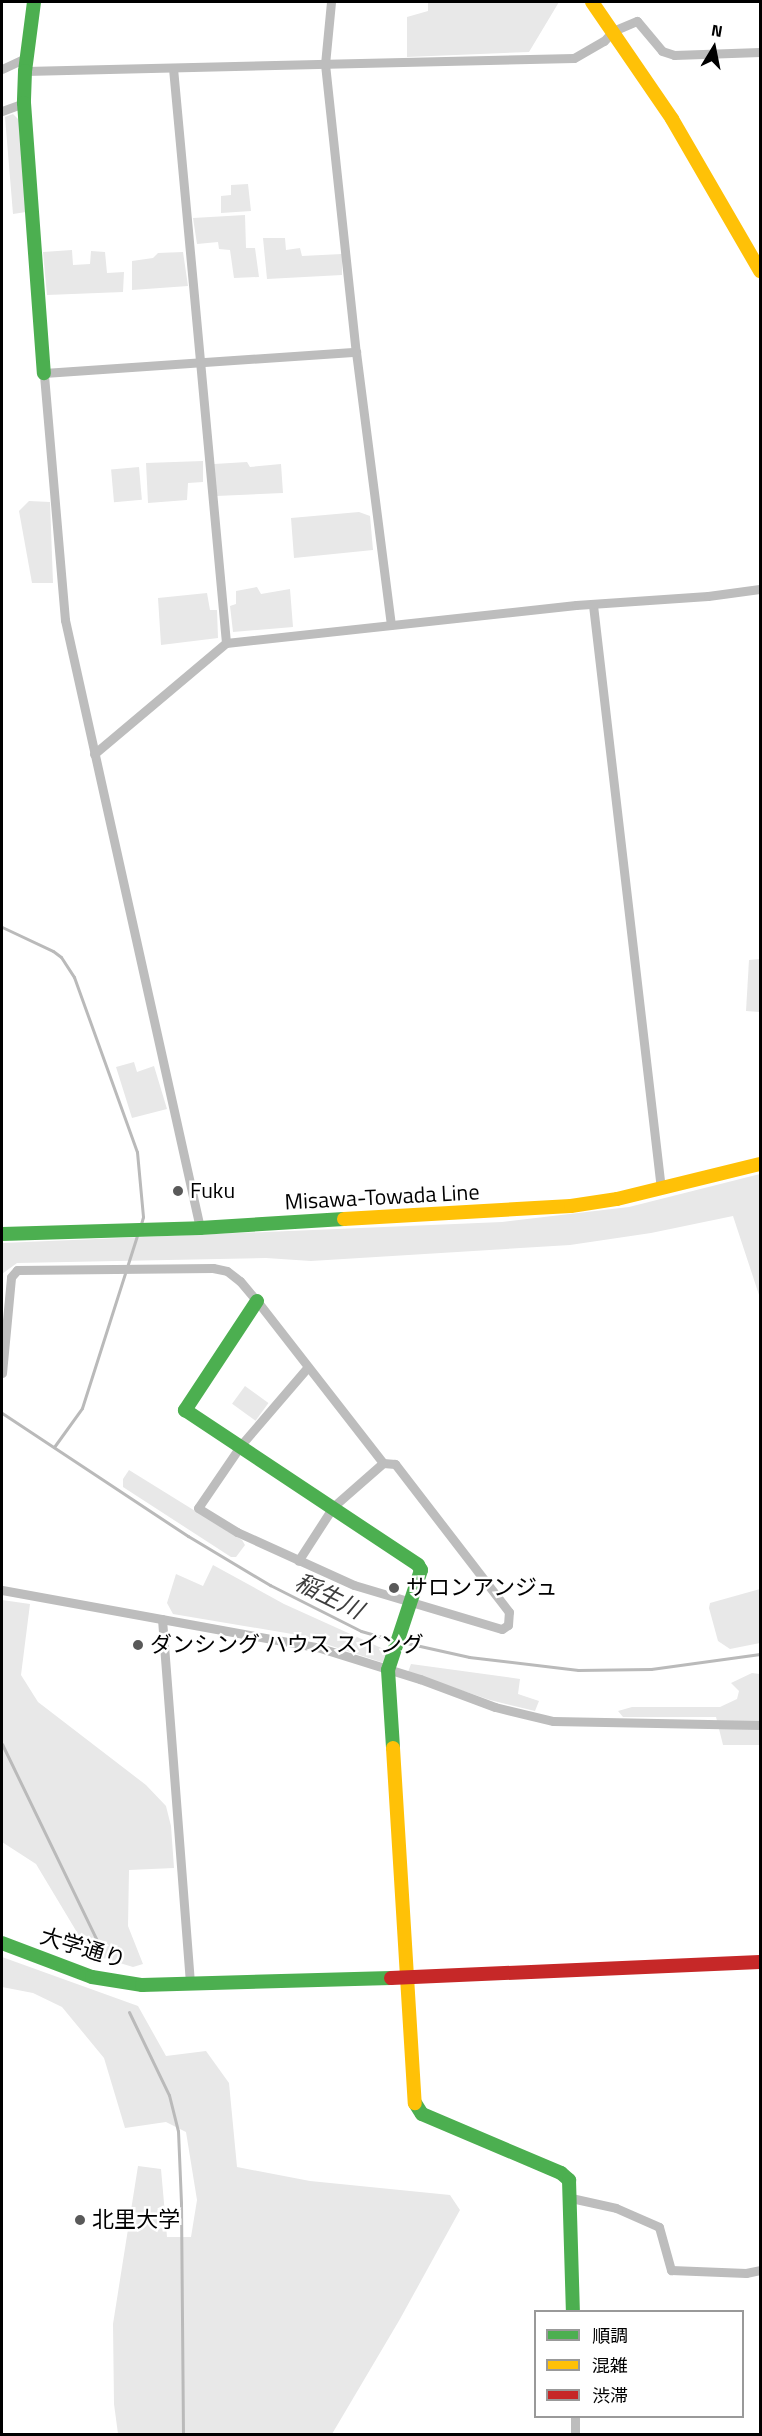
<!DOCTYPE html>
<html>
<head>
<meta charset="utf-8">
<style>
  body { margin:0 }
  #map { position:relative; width:762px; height:2436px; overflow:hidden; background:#fff; font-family:"Titillium Web","Noto Sans JP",sans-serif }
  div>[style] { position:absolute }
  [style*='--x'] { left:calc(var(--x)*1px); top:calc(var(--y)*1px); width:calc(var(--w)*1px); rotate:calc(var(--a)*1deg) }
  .green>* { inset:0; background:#e8e8e8; transform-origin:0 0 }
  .stream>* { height:3px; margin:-1.5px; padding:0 1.5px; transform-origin:1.5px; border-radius:1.5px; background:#bababa }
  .street>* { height:9px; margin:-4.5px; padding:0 4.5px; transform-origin:4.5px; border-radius:4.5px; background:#bdbdbd }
  .fast>* { height:14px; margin:-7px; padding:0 7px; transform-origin:7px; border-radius:7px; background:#4caf50 }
  .slow>* { height:14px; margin:-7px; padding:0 7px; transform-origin:7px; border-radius:7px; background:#ffc107 }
  .jam>* { height:14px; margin:-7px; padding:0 7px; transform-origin:7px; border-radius:7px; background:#c62828 }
  .dots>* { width:16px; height:16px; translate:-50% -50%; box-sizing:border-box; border:3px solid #fff; border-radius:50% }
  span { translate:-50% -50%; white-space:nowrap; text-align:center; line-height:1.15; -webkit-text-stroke:5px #fff; paint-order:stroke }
  .poi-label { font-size:22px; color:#000 }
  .left { translate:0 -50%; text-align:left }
  .street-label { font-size:22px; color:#000 }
  .water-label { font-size:24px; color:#3d3d3d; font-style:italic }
  .frame { position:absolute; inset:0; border:3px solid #000; pointer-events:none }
  .legend { position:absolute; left:534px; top:2310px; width:210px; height:108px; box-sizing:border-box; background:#fff; border:2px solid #999; margin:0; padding:8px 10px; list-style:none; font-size:18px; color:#000 }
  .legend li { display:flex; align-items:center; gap:12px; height:30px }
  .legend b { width:30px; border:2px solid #999 }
  .north { position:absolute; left:684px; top:18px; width:60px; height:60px; -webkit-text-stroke:4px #fff; paint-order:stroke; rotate:10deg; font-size:16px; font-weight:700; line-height:24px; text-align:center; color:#000 }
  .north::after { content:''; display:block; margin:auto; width:21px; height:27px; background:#000; clip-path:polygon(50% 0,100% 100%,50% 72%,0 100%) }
</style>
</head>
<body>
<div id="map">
  <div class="green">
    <div style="clip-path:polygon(428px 2px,559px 2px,529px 52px,407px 57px,407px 17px,428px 11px)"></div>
    <div style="clip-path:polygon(13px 114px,19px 120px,26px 212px,13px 214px,5px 117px)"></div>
    <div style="clip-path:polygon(248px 184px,251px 211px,221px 213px,221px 196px,231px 195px,231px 185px)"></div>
    <div style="clip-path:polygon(245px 215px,246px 248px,255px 248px,259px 277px,234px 278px,230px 250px,219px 249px,218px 242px,197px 244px,193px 218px)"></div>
    <div style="clip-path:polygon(263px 238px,285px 238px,286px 250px,300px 248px,302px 256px,342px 254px,342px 275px,267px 279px)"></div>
    <div style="clip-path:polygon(72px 250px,73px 265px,90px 264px,91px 251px,105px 252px,107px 273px,124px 272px,123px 292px,47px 295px,43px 252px)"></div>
    <div style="clip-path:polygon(183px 252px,188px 286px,132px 290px,132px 261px,153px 258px,158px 253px)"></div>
    <div style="clip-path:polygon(203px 461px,203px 482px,188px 483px,187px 500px,148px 503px,146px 463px)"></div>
    <div style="clip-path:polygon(247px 462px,250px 467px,281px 464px,283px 493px,216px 496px,214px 464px)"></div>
    <div style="left:139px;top:467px;width:33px;height:28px;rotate:85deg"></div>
    <div style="clip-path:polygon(29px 501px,50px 502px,53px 583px,32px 583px,19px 511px)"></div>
    <div style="clip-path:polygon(359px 512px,370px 516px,373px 550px,294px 558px,291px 518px)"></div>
    <div style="clip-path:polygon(257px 587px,261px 594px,290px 589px,293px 627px,233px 632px,230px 606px,236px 604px,236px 591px)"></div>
    <div style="clip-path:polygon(207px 593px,210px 610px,217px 610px,218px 638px,161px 645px,158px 598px)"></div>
    <div style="clip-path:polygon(760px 959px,760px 1012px,746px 1011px,749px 960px)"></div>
    <div style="clip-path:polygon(134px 1062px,137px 1072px,154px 1066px,167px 1109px,132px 1118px,116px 1067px)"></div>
    <div style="clip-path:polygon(760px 1174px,760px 1298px,733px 1216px,651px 1233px,570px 1245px,311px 1261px,266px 1258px,17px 1263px,2px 1274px,2px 1243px,502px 1222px,629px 1207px)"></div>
    <div style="left:245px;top:1386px;width:29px;height:22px;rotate:36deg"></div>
    <div style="clip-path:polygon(129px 1470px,242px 1540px,245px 1545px,236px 1557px,231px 1557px,123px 1487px,123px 1479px)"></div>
    <div style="clip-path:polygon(213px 1565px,284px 1604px,388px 1651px,384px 1663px,298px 1635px,173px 1614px,167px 1603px,176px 1574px,203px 1586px)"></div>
    <div style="clip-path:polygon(760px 1589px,760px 1643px,730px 1649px,718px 1641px,709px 1608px,710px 1603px)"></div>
    <div style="clip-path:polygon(2px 1600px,30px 1604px,21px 1675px,38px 1702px,146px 1785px,166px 1806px,171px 1826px,174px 1868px,129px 1870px,128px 1926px,143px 1964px,133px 1967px,90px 1954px,36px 1864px,2px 1842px)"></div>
    <div style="clip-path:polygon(411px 1664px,520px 1679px,518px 1694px,539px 1701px,535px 1711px,490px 1700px,408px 1672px)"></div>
    <div style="clip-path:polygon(752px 1673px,760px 1674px,760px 1745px,723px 1745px,716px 1717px,623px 1717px,618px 1711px,632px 1707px,720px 1707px,737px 1699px,739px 1691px,731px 1683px)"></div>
    <div style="clip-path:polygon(2px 1957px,138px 2006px,166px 2056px,206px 2051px,229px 2083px,237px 2167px,310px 2181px,450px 2195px,460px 2210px,400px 2319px,332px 2434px,118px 2434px,114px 2404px,113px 2324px,138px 2166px,161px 2169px,167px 2237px,191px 2237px,197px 2200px,186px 2132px,166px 2122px,125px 2128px,104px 2058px,62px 2007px,33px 1993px,2px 1987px)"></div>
  </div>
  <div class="stream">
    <div style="--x:2;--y:927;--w:56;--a:25.2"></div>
    <div style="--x:53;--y:951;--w:10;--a:37"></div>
    <div style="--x:61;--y:957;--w:24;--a:57"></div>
    <div style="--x:74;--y:977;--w:186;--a:70.2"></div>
    <div style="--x:137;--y:1152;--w:65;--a:84.7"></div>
    <div style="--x:143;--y:1217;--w:7;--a:106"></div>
    <div style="--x:2;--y:1413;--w:223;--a:33.5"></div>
    <div style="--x:188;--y:1536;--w:96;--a:30.9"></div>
    <div style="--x:270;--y:1585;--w:102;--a:26.8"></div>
    <div style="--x:361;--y:1631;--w:33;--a:16"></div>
    <div style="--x:54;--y:1447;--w:48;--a:-54.3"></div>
    <div style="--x:82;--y:1408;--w:181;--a:-72.3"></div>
    <div style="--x:402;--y:1642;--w:69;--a:12.6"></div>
    <div style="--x:469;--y:1657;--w:110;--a:6.8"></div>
    <div style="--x:578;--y:1670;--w:73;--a:-0.8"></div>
    <div style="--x:651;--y:1669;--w:110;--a:-7.8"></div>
    <div style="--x:2;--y:1744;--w:232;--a:64.2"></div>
    <div style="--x:129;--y:2012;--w:92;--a:64.3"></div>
    <div style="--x:169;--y:2095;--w:37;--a:76"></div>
    <div style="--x:178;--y:2131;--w:73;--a:87.6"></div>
    <div style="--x:181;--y:2204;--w:230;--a:89.5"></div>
  </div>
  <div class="street">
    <div style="--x:331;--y:2;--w:62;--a:95.5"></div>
    <div style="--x:325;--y:64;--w:290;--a:83.9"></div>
    <div style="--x:356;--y:352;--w:275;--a:82.7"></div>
    <div style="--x:173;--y:68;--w:577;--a:84.73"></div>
    <div style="--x:2;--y:69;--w:26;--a:-25"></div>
    <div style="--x:25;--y:71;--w:549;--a:-1.36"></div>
    <div style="--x:574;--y:58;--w:34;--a:-30"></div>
    <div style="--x:604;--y:41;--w:13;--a:-48"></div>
    <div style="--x:613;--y:31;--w:26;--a:-23"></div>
    <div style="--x:637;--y:21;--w:39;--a:50"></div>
    <div style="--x:662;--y:51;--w:13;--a:18"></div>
    <div style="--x:674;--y:55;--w:86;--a:-2"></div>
    <div style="--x:2;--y:111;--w:23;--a:-20"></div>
    <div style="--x:593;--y:605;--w:588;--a:83.36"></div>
    <div style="--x:94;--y:754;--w:172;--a:-40.1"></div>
    <div style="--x:226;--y:643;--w:352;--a:-6.2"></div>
    <div style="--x:576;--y:605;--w:132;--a:-3.9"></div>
    <div style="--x:708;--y:596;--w:52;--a:-7.7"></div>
    <div style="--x:200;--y:1228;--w:623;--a:-102.52"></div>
    <div style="--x:65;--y:620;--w:248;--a:-94.9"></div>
    <div style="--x:44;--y:373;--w:313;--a:-3.9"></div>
    <div style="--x:307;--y:1368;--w:101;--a:130.6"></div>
    <div style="--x:241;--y:1445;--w:76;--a:124.3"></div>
    <div style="--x:198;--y:1508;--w:46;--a:31.6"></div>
    <div style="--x:237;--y:1532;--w:128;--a:24.4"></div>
    <div style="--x:354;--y:1585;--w:154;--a:16.6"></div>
    <div style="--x:502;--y:1629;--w:7;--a:-34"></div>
    <div style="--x:508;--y:1625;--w:13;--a:-86"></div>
    <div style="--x:509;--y:1612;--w:187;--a:-127.6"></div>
    <div style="--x:395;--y:1464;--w:12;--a:-175"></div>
    <div style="--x:2;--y:1373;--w:96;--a:-84.6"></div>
    <div style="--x:11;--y:1277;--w:9;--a:-49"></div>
    <div style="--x:17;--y:1270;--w:196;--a:-0.6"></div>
    <div style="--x:213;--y:1268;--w:14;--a:12"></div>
    <div style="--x:227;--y:1271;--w:16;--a:38"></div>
    <div style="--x:240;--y:1281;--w:26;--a:50"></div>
    <div style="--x:257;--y:1301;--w:205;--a:52.1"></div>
    <div style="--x:383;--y:1463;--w:67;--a:138.7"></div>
    <div style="--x:333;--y:1507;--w:64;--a:122.9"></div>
    <div style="--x:2;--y:1590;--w:320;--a:10.3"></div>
    <div style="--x:317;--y:1647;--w:108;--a:17.3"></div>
    <div style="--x:420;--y:1679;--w:80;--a:20.5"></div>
    <div style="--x:495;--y:1707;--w:60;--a:13.6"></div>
    <div style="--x:553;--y:1721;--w:207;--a:1.1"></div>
    <div style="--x:162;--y:1619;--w:367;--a:85.6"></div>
    <div style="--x:571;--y:2198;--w:46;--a:12.5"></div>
    <div style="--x:616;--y:2208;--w:47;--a:23.8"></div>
    <div style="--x:659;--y:2227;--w:45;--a:74.4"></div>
    <div style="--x:671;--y:2270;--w:75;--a:2.3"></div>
    <div style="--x:746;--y:2273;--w:14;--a:-12"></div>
    <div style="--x:575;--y:2416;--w:18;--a:90"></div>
  </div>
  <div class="fast">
    <div style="--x:34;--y:2;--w:70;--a:97.4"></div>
    <div style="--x:25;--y:71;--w:32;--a:92"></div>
    <div style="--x:24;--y:103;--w:271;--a:85.8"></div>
    <div style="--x:2;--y:1234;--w:198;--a:-1.7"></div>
    <div style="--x:200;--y:1228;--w:144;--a:-3.6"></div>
    <div style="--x:257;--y:1301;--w:131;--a:123.4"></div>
    <div style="--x:185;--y:1410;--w:280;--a:33.6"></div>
    <div style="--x:418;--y:1565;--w:6;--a:59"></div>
    <div style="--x:421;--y:1570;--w:105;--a:108.3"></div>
    <div style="--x:388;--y:1670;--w:78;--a:86.3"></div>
    <div style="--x:2;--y:1943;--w:96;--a:20.7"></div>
    <div style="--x:92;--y:1977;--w:51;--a:9.1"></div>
    <div style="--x:142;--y:1985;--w:249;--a:-1.6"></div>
    <div style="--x:415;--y:2103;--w:13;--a:58"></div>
    <div style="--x:422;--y:2114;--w:151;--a:23"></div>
    <div style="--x:561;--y:2173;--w:11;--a:41"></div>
    <div style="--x:569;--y:2180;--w:132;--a:88.3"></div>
  </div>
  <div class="slow">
    <div style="--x:592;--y:2;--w:142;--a:55.6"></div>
    <div style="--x:672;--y:119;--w:176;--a:59.9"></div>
    <div style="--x:344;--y:1219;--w:227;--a:-3.3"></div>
    <div style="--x:571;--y:1206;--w:47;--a:-8.7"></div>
    <div style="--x:617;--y:1199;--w:147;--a:-13.8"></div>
    <div style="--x:393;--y:1748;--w:356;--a:86.5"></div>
  </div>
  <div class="jam">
    <div style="--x:391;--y:1978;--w:369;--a:-2.5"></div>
  </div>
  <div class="dots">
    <div style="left:178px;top:1191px;background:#595959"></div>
    <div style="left:394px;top:1588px;background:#595959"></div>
    <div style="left:138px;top:1645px;background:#595959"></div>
    <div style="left:80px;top:2220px;background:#595959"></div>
  </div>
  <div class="poi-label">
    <span class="left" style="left:190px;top:1191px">Fuku</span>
    <span class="left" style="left:406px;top:1588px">サロンアンジュ</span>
    <span class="left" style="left:150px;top:1645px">ダンシング ハウス スイング</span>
    <span class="left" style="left:92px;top:2220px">北里大学</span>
  </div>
  <div class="street-label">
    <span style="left:382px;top:1197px;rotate:-3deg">Misawa-Towada Line</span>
    <span style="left:83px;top:1948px;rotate:17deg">大学通り</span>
  </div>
  <div class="water-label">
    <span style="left:329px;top:1596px;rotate:26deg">稲生川</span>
  </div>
  <div class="frame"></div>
  <ul class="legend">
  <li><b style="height:8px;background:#4caf50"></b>順調</li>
  <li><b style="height:8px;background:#ffc107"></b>混雑</li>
  <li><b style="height:8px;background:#c62828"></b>渋滞</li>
  </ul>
  <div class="north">N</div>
</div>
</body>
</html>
